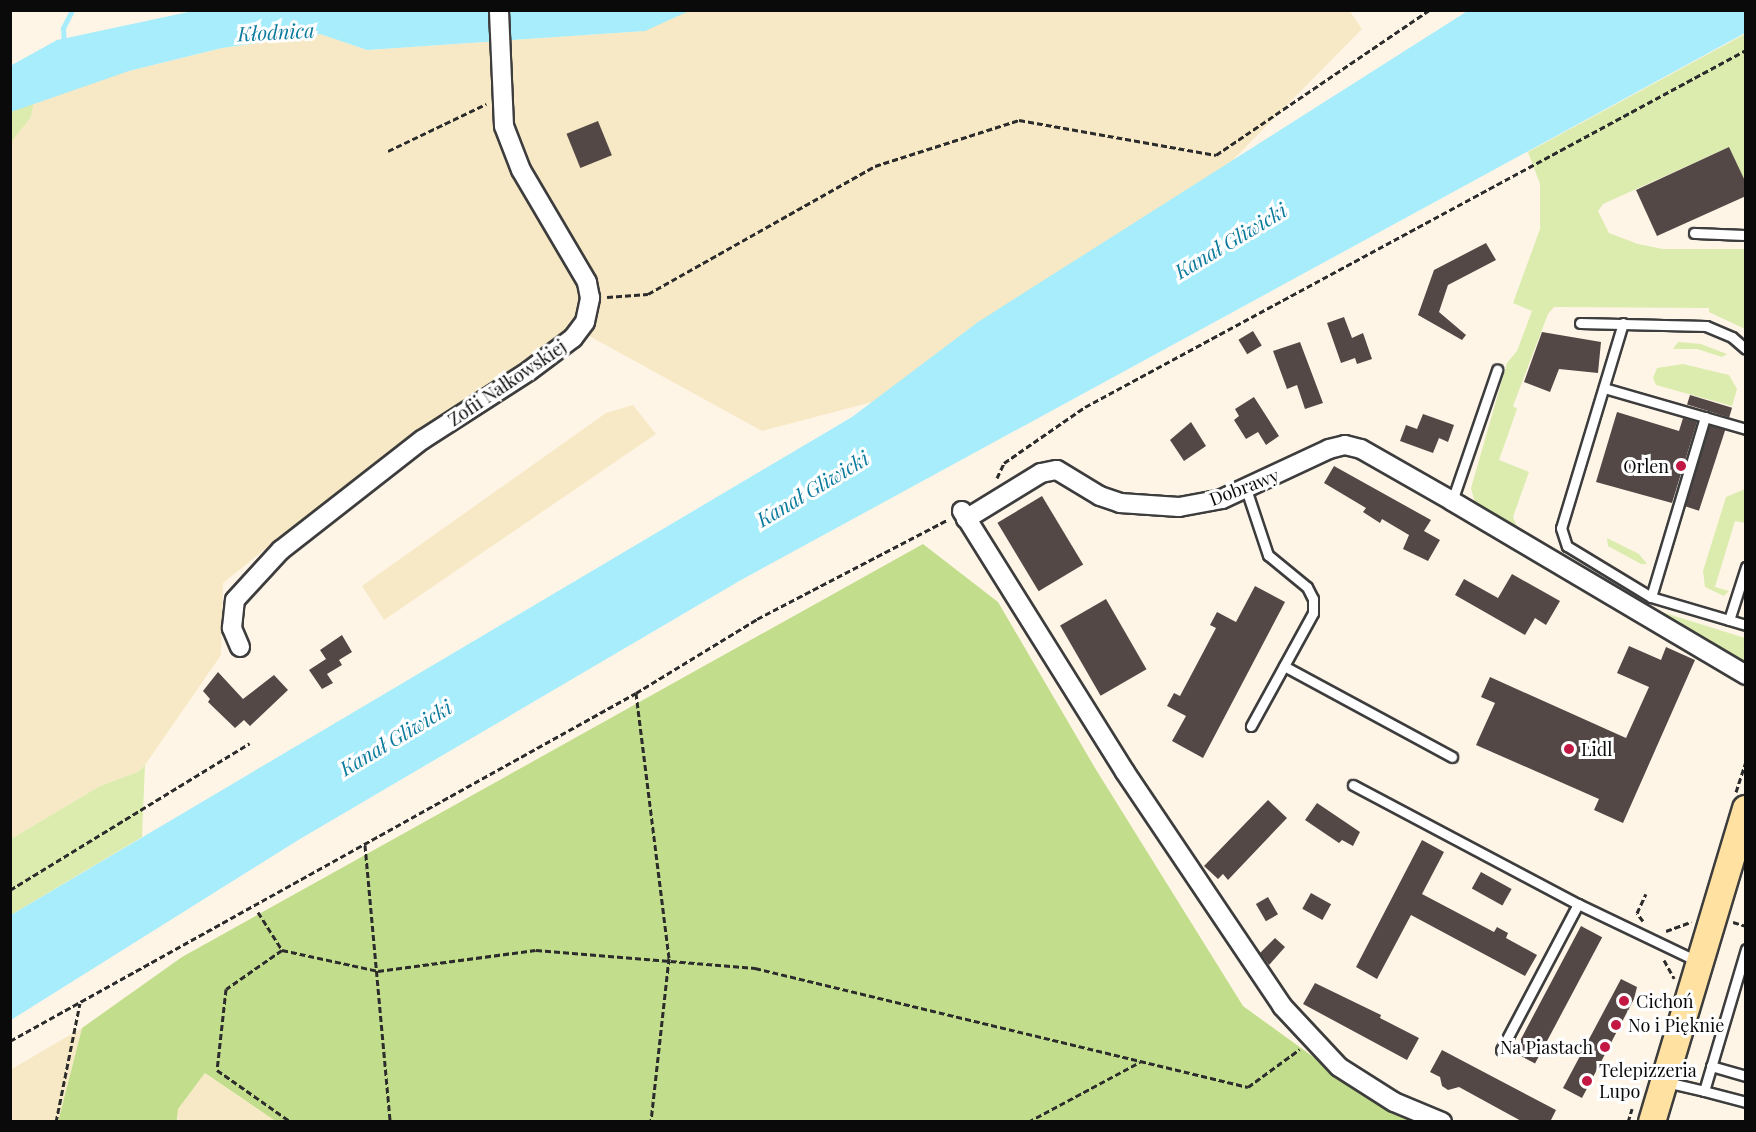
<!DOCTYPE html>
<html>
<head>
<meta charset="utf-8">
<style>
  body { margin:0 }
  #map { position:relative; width:1756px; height:1132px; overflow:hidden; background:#fff5e7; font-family:"Playfair Display",serif }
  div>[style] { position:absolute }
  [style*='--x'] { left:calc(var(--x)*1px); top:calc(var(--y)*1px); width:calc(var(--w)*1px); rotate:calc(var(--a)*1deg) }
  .farmland>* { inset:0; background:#f7e9c5 }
  .green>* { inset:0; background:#dbecae }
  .forest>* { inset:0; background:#c2de8c }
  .water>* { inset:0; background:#a7edfb }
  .stream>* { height:5px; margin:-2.5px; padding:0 2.5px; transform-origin:2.5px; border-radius:2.5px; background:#a7edfb }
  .building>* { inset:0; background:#544846; transform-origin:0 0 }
  .path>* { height:3px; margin-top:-1.5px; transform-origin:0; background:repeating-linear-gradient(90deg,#2c2c2c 0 6px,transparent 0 9px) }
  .roads { filter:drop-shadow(2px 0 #3d3d3d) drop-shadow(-2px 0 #3d3d3d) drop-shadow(0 2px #3d3d3d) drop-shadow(0 -2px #3d3d3d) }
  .lane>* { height:9px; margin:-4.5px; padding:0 4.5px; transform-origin:4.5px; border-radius:4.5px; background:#fff }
  .street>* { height:18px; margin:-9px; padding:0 9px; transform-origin:9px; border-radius:9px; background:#fff }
  .secondary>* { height:26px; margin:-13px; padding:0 13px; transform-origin:13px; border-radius:13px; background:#ffe2a2 }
  .dots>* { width:16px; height:16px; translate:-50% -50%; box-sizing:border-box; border:3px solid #fff; border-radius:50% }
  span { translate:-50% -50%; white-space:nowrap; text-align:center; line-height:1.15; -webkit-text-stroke:6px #fff; paint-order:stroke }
  .street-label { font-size:18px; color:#0a0a0a }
  .poi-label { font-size:18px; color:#0a0a0a }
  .right { translate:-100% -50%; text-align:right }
  .left { translate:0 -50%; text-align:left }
  .water-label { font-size:20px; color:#0b7b9d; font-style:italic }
  .frame { position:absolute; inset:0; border:12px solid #0a0a0a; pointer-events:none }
</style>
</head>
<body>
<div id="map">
  <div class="farmland">
    <div style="clip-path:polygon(689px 10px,1349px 10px,1362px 29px,1226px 167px,872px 402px,762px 431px,571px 326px,300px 521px,223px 583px,221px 655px,145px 765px,138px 772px,100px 786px,11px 839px,10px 142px,31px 117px,34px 101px,129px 71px,222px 48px,320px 34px,367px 50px,644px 31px)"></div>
    <div style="clip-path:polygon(633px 405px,656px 434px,384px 620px,362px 586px,606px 413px)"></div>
    <div style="clip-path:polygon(82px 1028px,58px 1121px,11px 1121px,10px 1070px)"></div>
    <div style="clip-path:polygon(205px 1073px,238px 1096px,277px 1121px,178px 1121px,178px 1109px)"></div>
  </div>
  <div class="green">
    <div style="clip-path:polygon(1745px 34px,1745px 183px,1729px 147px,1603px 204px,1598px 211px,1609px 233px,1638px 244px,1663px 249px,1745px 249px,1745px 329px,1709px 312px,1709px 308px,1554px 307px,1548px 314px,1513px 406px,1517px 409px,1499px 460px,1529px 472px,1513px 517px,1518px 529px,1649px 608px,1745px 638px,1745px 672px,1488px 517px,1475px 503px,1471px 488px,1507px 363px,1517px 351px,1532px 311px,1513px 303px,1540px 229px,1540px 184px,1528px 152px)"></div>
    <div style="clip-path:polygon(34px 101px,31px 117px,11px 142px,11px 112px)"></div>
    <div style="clip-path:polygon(1678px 342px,1701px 344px,1727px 354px,1722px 357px,1697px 349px,1673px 349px)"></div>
    <div style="clip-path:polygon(1683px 364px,1729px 375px,1737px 389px,1732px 406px,1656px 385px,1653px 378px,1657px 368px)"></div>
    <div style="clip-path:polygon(1745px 489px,1745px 523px,1735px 521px,1715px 587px,1729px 591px,1724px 596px,1705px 587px,1703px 571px,1726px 497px)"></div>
    <div style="clip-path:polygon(1607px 538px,1639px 554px,1647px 564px,1641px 564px,1608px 546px)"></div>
    <div style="clip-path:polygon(145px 765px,142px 837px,11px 915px,11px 839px,100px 786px,138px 772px)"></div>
  </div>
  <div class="forest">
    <div style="clip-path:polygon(923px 544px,998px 602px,1095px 768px,1243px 1006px,1348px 1082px,1413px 1121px,277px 1122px,205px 1073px,178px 1109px,177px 1121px,58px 1122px,82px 1028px,182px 957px)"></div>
  </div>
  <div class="water">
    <div style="clip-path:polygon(1469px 10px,1745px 11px,1745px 33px,741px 580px,300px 839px,11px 1020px,11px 915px,852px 417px,978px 322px)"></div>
    <div style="clip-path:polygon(193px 11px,689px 11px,645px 31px,367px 50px,320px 34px,222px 48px,129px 71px,11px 112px,10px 66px,57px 40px)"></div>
  </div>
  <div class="stream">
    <div style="--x:64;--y:46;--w:18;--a:-93"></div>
    <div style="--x:63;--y:28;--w:20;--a:-63"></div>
  </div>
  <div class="building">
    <div style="left:598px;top:121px;width:37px;height:34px;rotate:68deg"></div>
    <div style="clip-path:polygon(1729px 147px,1746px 183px,1746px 196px,1657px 236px,1636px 190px)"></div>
    <div style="clip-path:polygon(1486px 243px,1496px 260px,1448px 285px,1439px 312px,1466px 335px,1462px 340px,1418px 315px,1434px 270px)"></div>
    <div style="clip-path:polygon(1344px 317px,1352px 338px,1363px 333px,1372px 359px,1357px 364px,1355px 358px,1341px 363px,1327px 323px)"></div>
    <div style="left:1253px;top:331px;width:17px;height:17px;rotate:59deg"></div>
    <div style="clip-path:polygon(1542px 332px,1601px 342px,1598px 373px,1559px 369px,1550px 392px,1524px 382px)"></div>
    <div style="clip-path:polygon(1300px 342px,1323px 403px,1305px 409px,1297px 385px,1287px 389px,1273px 351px)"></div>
    <div style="left:1690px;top:395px;width:44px;height:10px;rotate:17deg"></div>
    <div style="clip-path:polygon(1254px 397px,1279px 436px,1266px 445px,1258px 432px,1246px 439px,1234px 420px,1239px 416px,1235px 409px)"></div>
    <div style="clip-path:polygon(1617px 412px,1679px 431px,1683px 418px,1697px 422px,1672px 503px,1596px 482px)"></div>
    <div style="clip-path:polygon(1423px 414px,1454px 425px,1448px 442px,1439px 438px,1433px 453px,1400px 441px,1406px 425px,1417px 429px)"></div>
    <div style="clip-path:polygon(1191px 422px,1206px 446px,1184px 461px,1170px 440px)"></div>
    <div style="left:1710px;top:425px;width:16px;height:85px;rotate:18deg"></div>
    <div style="clip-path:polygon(1334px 466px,1431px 520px,1424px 531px,1440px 540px,1428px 561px,1403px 549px,1409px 535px,1382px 519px,1380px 523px,1363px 512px,1366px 508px,1324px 483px)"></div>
    <div style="left:1042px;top:496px;width:80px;height:52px;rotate:59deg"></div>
    <div style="clip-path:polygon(1512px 574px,1560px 601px,1546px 625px,1535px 618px,1525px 635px,1455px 595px,1464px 579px,1498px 598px)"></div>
    <div style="clip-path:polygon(1255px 586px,1285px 602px,1203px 758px,1172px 741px,1186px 716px,1167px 706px,1174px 693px,1180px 696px,1216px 628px,1210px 625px,1217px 612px,1236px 622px)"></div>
    <div style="left:1106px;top:599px;width:81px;height:53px;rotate:60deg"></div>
    <div style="clip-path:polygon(342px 635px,352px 652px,339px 660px,342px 665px,327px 674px,333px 683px,322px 689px,309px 670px,326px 659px,320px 650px)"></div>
    <div style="clip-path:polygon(1629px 646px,1661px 660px,1666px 647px,1695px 660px,1623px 823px,1594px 810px,1599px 799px,1476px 745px,1495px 703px,1481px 697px,1490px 677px,1626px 738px,1649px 687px,1617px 673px)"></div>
    <div style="clip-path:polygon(218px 672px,243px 699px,274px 675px,288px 690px,250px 726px,244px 720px,235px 728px,208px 702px,210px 699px,203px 691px)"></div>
    <div style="clip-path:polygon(1268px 800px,1287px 818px,1228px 880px,1223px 874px,1218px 879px,1204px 866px)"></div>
    <div style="clip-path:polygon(1317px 803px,1360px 832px,1353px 846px,1342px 840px,1339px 843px,1305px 820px)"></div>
    <div style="clip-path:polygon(1422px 840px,1444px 852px,1422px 894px,1494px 932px,1497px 927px,1508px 933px,1506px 938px,1537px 955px,1525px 976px,1411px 915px,1377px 979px,1356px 967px)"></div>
    <div style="left:1481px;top:872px;width:35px;height:19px;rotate:29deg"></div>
    <div style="left:1311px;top:893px;width:23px;height:18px;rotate:29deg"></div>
    <div style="left:1268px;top:897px;width:20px;height:14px;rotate:60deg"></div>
    <div style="left:1581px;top:926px;width:24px;height:143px;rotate:28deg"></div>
    <div style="clip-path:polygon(1275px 938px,1285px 947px,1269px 965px,1260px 953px)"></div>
    <div style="clip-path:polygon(1621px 979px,1637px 987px,1634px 999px,1582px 1098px,1563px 1088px)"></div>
    <div style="clip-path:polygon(1315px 983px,1381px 1015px,1380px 1018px,1419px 1038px,1407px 1060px,1303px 1004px)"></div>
    <div style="clip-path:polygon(1442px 1050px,1556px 1110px,1550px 1122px,1523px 1122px,1459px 1087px,1448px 1090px,1442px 1086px,1440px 1077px,1430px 1072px)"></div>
  </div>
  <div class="path">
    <div style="--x:388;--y:151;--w:109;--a:-25.6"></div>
    <div style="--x:607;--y:297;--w:41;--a:-4.2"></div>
    <div style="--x:648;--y:294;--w:261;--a:-29.4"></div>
    <div style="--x:875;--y:166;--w:151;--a:-17.7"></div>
    <div style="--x:1019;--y:120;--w:200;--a:10.1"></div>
    <div style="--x:1216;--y:155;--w:258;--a:-34.2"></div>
    <div style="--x:997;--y:478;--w:17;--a:-65"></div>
    <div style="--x:1004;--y:463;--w:98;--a:-34.7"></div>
    <div style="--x:1085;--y:407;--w:751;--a:-28.37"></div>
    <div style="--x:636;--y:693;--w:267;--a:82.9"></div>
    <div style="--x:669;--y:958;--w:165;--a:96.3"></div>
    <div style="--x:1736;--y:792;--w:33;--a:-72"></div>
    <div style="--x:365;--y:845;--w:278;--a:84.8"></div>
    <div style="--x:10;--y:890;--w:281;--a:-31.5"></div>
    <div style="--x:258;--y:912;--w:45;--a:57.7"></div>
    <div style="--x:282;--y:950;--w:98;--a:12.3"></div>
    <div style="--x:378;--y:971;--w:159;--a:-7.6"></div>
    <div style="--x:536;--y:950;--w:220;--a:4.7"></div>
    <div style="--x:755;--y:968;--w:507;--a:13.57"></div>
    <div style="--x:1248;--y:1087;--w:64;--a:-36.2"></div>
    <div style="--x:1643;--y:921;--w:10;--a:-127"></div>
    <div style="--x:1637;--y:913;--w:21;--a:-65"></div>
    <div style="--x:1733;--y:922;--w:14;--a:17"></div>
    <div style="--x:1666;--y:931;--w:27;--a:-20"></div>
    <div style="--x:282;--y:950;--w:68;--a:145.1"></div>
    <div style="--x:226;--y:989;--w:81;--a:96.3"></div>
    <div style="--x:217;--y:1070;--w:90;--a:35.1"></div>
    <div style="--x:1664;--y:960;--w:21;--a:61"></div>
    <div style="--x:10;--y:1041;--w:716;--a:-29.07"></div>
    <div style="--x:636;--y:693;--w:142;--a:-31.4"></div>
    <div style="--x:757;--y:619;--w:214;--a:-27.5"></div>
    <div style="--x:56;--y:1122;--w:121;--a:-78.6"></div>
    <div style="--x:1028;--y:1122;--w:127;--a:-28.2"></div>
    <div style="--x:1628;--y:1122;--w:14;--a:-73"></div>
  </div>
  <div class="roads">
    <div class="lane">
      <div style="--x:1694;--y:233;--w:52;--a:2.2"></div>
      <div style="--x:1580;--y:323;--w:126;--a:1.4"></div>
      <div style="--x:1706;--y:326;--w:28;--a:23"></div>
      <div style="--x:1732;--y:337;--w:18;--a:41"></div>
      <div style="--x:1623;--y:323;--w:214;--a:106.8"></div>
      <div style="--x:1561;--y:528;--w:19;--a:72"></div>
      <div style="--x:1567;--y:546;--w:98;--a:31.3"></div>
      <div style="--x:1651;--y:597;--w:99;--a:16.4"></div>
      <div style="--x:1604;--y:388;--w:148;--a:16.1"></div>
      <div style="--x:1246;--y:489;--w:70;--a:71.6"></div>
      <div style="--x:1268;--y:555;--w:50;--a:39.4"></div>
      <div style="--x:1307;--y:587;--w:13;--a:63"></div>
      <div style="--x:1313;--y:599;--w:14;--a:90"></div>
      <div style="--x:1313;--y:613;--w:129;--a:118.8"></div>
      <div style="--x:1452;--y:501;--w:139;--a:-71"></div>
      <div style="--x:1651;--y:597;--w:188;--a:-73.3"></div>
      <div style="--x:1729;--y:620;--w:56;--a:-72.2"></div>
      <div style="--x:1284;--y:666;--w:191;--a:28.4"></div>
      <div style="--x:1353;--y:785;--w:255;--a:27.9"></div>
      <div style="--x:1578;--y:904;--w:132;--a:25.6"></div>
      <div style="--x:1501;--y:1050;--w:165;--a:-62.2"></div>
      <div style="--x:1711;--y:1066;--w:36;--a:16"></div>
      <div style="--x:1666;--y:1082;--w:39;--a:13"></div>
      <div style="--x:1704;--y:1091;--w:148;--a:-73.5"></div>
      <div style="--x:1704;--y:1091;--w:43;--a:14.7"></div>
    </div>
    <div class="street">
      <div style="--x:962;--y:511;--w:308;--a:58"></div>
      <div style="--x:1125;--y:772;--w:282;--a:56.1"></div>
      <div style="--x:1282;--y:1006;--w:83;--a:46.9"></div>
      <div style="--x:1339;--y:1067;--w:65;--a:32.5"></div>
      <div style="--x:1394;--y:1102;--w:52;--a:22.6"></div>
      <div style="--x:966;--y:519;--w:88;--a:-31.5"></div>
      <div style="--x:1041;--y:473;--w:16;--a:-11"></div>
      <div style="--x:1057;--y:470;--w:50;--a:31.2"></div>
      <div style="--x:1100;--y:496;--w:21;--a:19"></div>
      <div style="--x:1120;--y:503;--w:59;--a:3.9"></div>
      <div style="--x:1179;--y:507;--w:44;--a:-10.5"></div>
      <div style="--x:1222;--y:499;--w:118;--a:-25"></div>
      <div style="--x:1329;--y:449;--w:16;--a:-14"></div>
      <div style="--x:1345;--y:445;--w:16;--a:14"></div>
      <div style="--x:1361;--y:449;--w:105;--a:29.7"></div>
      <div style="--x:1452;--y:501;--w:342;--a:30.6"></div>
      <div style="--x:240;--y:647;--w:21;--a:-113"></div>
      <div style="--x:232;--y:628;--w:28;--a:-84"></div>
      <div style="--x:235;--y:600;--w:68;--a:-47.4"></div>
      <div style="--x:281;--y:550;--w:179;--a:-38"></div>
      <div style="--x:422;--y:440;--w:127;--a:-32.8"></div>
      <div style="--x:529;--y:371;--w:55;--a:-36.9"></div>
      <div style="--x:573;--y:338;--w:20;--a:-53"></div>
      <div style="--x:585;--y:322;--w:25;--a:-78"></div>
      <div style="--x:590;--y:298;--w:16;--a:-101"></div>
      <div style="--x:587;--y:282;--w:130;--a:-120.5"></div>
      <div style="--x:521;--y:170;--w:47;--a:-111.1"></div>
      <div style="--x:504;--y:126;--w:116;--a:-92.5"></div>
    </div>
    <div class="secondary">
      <div style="--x:1652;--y:1122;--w:327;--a:-73.3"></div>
    </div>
  </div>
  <div class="dots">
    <div style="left:1681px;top:466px;background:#c41844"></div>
    <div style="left:1569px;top:749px;background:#c41844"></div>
    <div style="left:1624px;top:1001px;background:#c41844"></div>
    <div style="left:1616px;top:1025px;background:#c41844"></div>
    <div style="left:1605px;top:1047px;background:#c41844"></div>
    <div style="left:1587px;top:1081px;background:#c41844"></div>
  </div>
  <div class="street-label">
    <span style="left:507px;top:383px;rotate:-34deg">Zofii Nałkowskiej</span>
    <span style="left:1244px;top:487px;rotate:-21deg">Dobrawy</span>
  </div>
  <div class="poi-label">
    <span class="right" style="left:1669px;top:466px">Orlen</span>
    <span class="left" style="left:1581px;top:749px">Lidl</span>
    <span class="left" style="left:1636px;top:1001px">Cichoń</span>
    <span class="left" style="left:1628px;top:1025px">No i Pięknie</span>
    <span class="right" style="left:1593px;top:1047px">Na Piastach</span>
    <span class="left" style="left:1599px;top:1081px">Telepizzeria<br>Lupo</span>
  </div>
  <div class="water-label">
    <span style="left:276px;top:31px;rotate:-3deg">Kłodnica</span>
    <span style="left:1230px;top:240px;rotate:-31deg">Kanał Gliwicki</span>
    <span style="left:812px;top:488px;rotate:-31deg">Kanał Gliwicki</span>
    <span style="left:395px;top:737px;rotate:-31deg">Kanał Gliwicki</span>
  </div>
  <div class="frame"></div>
</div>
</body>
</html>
